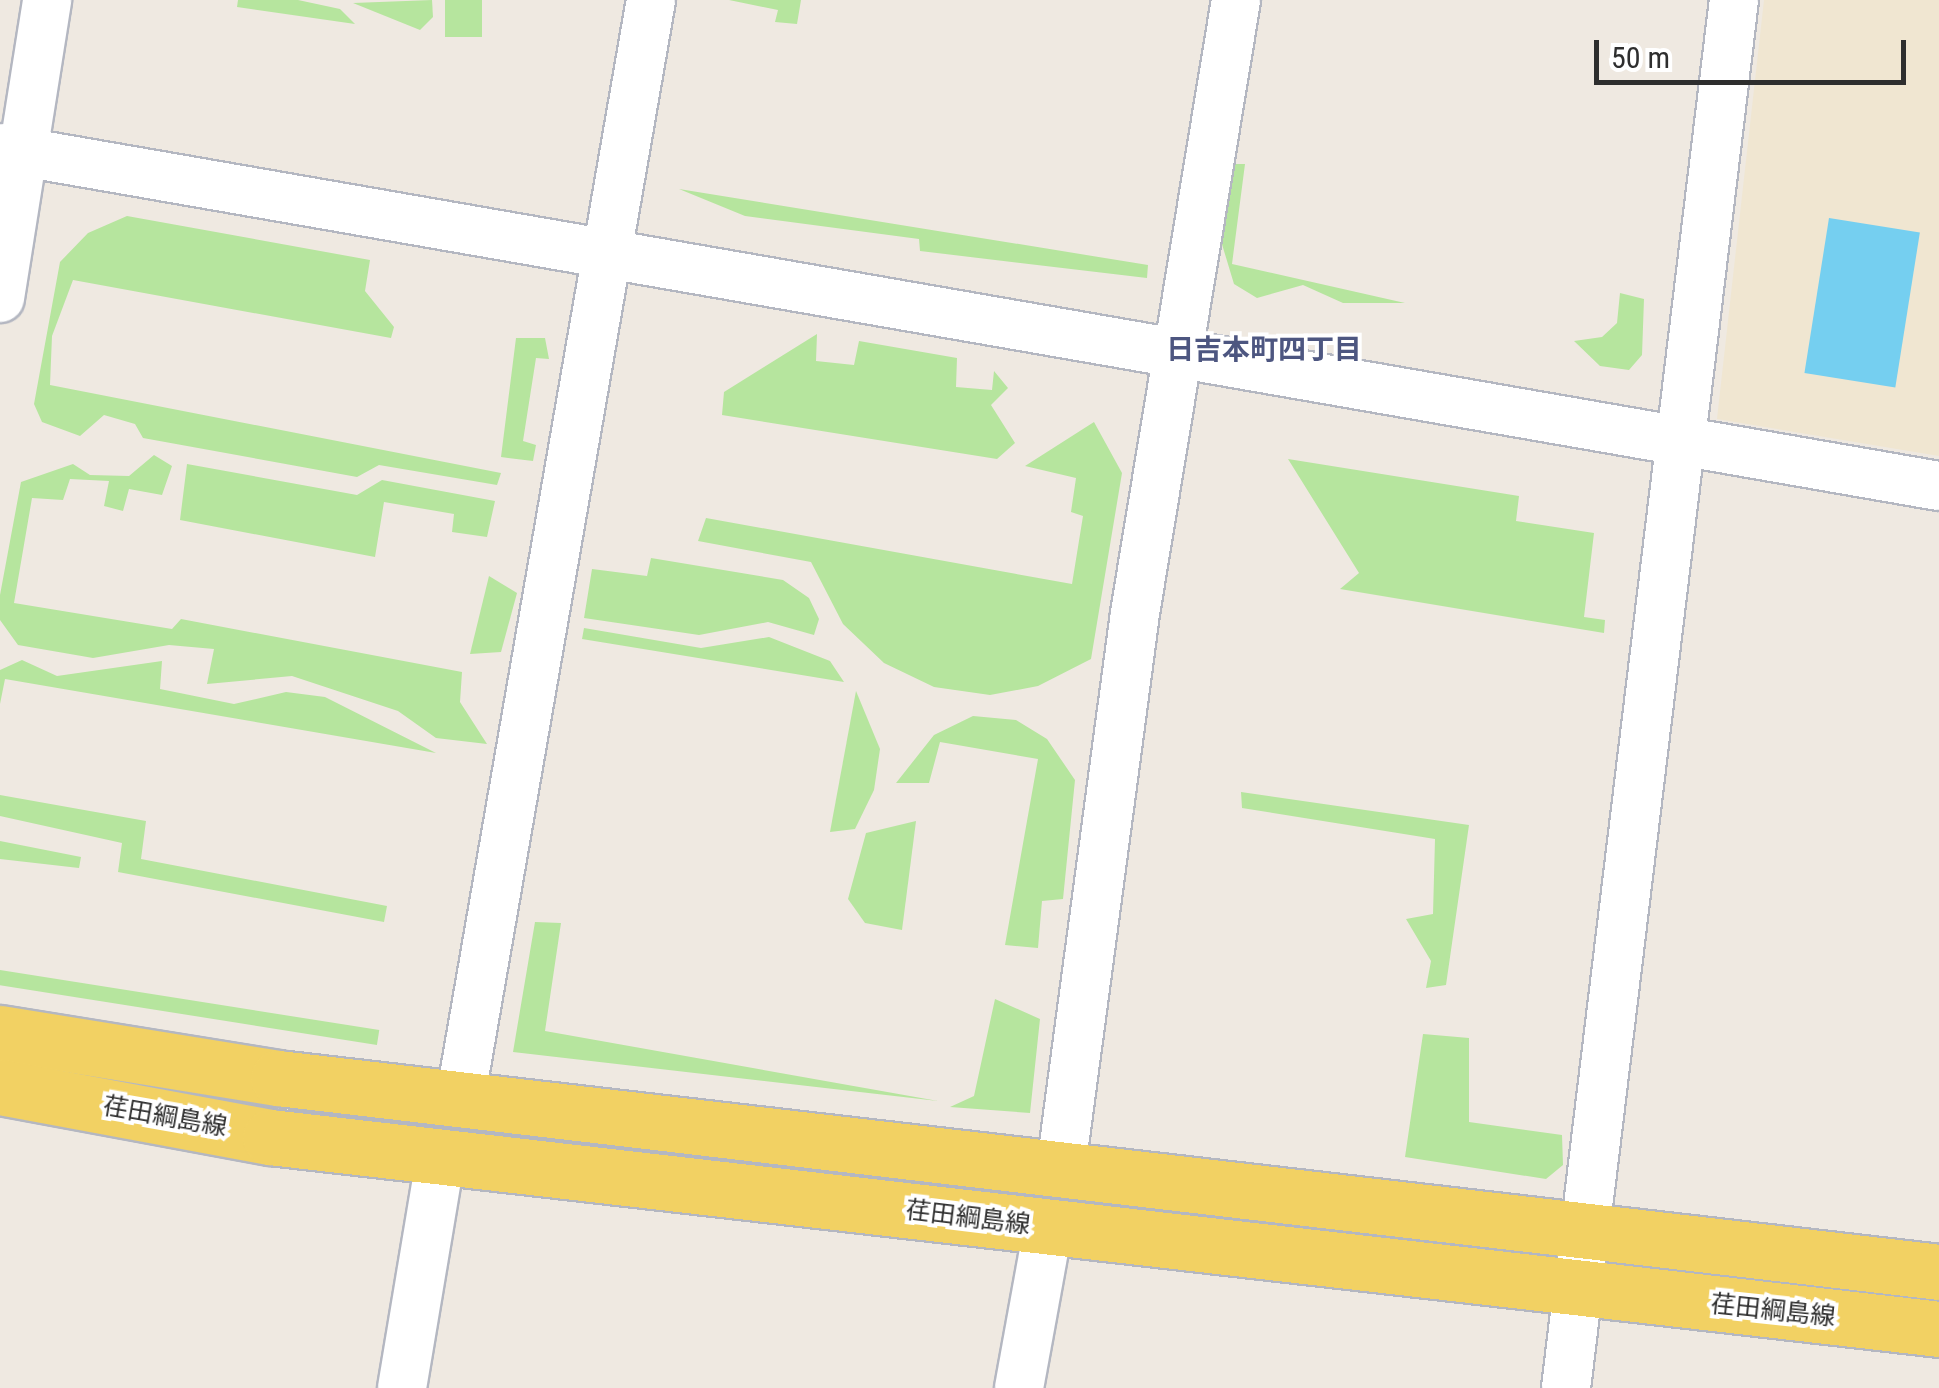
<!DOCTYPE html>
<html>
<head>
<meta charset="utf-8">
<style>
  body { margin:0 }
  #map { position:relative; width:1939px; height:1388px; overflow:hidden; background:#efe9e1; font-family:"Roboto Condensed","Noto Sans JP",sans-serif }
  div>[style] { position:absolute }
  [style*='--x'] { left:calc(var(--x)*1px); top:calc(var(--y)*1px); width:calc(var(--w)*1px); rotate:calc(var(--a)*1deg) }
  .education>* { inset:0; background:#f0e6d1 }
  .green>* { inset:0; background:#b6e59e; transform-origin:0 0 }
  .water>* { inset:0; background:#75cff0; transform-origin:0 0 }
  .roads { filter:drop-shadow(2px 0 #b4b7c1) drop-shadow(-2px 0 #b4b7c1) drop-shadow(0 2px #b4b7c1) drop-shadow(0 -2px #b4b7c1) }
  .minor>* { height:48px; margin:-24px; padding:0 24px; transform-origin:24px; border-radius:24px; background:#fff }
  .major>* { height:55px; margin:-27.5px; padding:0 27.5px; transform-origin:27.5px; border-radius:27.5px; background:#f2d163 }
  span { translate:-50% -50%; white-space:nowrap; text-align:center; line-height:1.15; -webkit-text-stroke:8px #fff; paint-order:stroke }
  .street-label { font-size:25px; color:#2e2e2e }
  .neighbourhood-label { font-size:28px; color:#4d5680; font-weight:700 }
  .scale { position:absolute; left:1594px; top:40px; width:312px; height:45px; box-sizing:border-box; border:5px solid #2e2e2e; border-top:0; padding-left:12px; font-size:30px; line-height:35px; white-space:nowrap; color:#2e2e2e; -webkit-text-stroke:8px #fff; paint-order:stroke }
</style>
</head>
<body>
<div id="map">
  <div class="education">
    <div style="clip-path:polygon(1764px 0,1939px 0,1939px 456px,1717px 419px)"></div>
  </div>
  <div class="green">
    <div style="clip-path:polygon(238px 0,298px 0,340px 9px,355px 24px,237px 7px)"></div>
    <div style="clip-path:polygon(432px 0,433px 17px,420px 30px,353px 3px)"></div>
    <div style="left:445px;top:0;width:37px;height:37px"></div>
    <div style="clip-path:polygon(729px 0,801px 0,797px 24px,775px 22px,778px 10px)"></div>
    <div style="clip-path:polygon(1234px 164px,1245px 164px,1232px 264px,1405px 303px,1343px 303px,1303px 285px,1257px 298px,1234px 284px,1221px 241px)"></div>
    <div style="clip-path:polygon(679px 189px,1148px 265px,1147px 278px,920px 251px,919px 239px,745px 216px)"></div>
    <div style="clip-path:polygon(127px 216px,370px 260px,365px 291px,394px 327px,391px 338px,73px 280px,52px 336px,50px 385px,501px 473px,497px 485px,379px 465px,357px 477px,143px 438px,135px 424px,104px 415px,80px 436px,42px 422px,34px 404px,60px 262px,88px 233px)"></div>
    <div style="clip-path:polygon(1620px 293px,1644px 299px,1642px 355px,1629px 370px,1600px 366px,1574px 341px,1602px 337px,1617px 323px)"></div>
    <div style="clip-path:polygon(817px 334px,816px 361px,854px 365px,859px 341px,957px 358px,956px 387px,992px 390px,994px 371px,1008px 388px,991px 405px,1015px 443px,997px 459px,722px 415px,724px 392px)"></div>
    <div style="clip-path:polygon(516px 338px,545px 338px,549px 359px,536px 358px,523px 441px,536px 445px,533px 461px,501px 457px)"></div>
    <div style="clip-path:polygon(1094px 422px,1122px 473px,1091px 659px,1038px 686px,990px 695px,934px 687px,884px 663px,843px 624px,811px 562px,698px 541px,706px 518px,1072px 584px,1083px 516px,1071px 512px,1076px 478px,1025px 466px)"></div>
    <div style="clip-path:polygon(154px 455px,172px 466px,162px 495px,129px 489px,123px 511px,104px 506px,109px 481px,70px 479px,63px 500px,32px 498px,14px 603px,172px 629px,181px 619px,462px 672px,460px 702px,487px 744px,436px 738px,398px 711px,292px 676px,207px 684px,214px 649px,169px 645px,93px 658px,18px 645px,0 620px,0 595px,21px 482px,73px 464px,90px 475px,129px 476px)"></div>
    <div style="clip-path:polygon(1288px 459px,1519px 496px,1516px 521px,1594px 533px,1584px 617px,1605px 620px,1604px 633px,1340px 589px,1359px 573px)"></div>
    <div style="clip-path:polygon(187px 464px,357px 495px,382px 480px,495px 501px,487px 537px,452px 532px,454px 514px,384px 502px,375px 557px,180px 520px)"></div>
    <div style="clip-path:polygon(651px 558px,783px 580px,809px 598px,819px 619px,814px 635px,768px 622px,699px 635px,584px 618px,592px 569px,647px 576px)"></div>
    <div style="clip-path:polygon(489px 576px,517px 593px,501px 652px,470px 654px)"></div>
    <div style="clip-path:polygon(584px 628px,701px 648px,769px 637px,830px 661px,844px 682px,582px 639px)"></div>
    <div style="clip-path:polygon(22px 660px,57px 676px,162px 661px,160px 689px,234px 704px,286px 692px,325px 697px,436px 753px,5px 679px,0 704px,0 670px)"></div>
    <div style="clip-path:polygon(856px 691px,880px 749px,874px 790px,855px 829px,830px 832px)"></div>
    <div style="clip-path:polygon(973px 716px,1016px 720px,1047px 739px,1075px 780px,1063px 899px,1042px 901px,1038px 948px,1005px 945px,1038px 759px,940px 742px,929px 783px,896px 783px,934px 735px)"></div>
    <div style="clip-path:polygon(1241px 792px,1469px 825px,1446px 985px,1426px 988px,1431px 961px,1406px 919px,1433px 914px,1435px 839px,1242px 808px)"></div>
    <div style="clip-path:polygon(0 795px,146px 821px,141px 859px,387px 906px,384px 922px,118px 872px,122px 843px,0 816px)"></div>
    <div style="clip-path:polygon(916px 821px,902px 930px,865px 923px,848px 899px,866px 833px)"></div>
    <div style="clip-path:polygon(0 841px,81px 857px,79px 868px,0 859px)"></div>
    <div style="clip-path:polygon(535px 922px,561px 923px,545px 1031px,938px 1101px,513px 1052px)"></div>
    <div style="left:0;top:970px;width:384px;height:15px;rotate:9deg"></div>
    <div style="clip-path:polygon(995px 999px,1040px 1019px,1030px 1113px,950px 1107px,974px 1096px)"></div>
    <div style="clip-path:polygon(1423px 1034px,1469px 1038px,1469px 1122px,1562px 1135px,1563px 1165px,1546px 1179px,1405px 1157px)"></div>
  </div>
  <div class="water">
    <div style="left:1829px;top:218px;width:92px;height:157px;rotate:9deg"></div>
  </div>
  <div class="roads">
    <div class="minor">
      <div style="--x:0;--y:148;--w:1968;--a:9.89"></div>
      <div style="--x:0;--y:298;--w:302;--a:-81"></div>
      <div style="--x:460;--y:1100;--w:1116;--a:-80.15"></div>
      <div style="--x:1061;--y:1167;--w:559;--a:-82.39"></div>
      <div style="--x:1135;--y:613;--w:621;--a:-80.64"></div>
      <div style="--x:402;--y:1388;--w:235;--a:-80.5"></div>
      <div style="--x:1019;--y:1388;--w:163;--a:-79.7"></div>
      <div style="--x:1566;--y:1388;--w:1398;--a:-83.1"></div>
    </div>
    <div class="major">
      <div style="--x:0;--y:1033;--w:282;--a:9.2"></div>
      <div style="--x:278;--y:1078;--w:1672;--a:6.66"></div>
      <div style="--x:0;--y:1087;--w:275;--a:10.5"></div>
      <div style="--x:270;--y:1137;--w:1680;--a:6.56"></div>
    </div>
  </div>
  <div class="street-label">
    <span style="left:165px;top:1117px;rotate:10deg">荏田綱島線</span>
    <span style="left:968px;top:1218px;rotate:7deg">荏田綱島線</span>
    <span style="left:1773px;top:1311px;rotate:6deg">荏田綱島線</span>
  </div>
  <div class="neighbourhood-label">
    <span style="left:1264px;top:350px">日吉本町四丁目</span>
  </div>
  <div class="scale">50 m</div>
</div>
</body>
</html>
